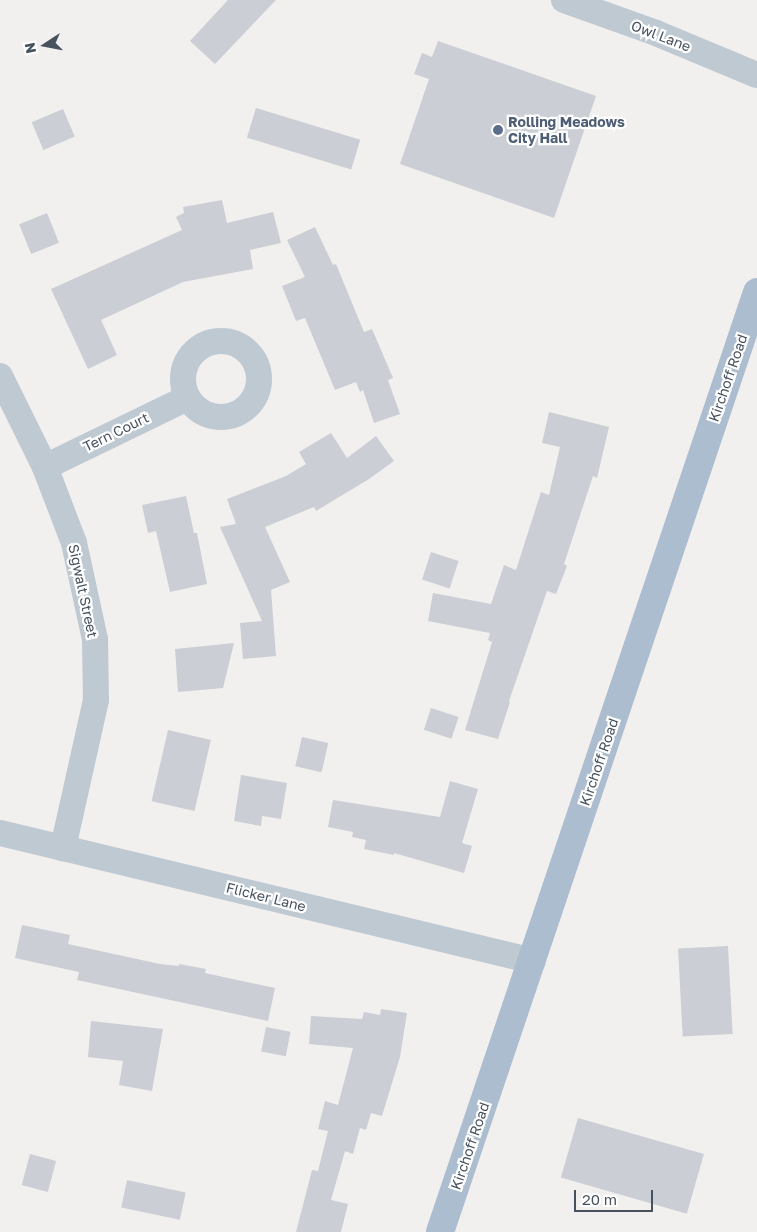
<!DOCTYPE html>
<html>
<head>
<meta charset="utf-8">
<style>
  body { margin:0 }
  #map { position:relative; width:757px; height:1232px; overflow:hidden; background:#f2efef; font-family:"Golos Text",sans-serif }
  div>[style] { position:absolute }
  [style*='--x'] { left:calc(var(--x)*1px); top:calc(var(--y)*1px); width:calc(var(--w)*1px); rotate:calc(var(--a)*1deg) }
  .building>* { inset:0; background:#cbced4; transform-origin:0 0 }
  .minor>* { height:26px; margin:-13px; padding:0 13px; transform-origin:13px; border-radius:13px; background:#bec9d2 }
  .minor>.ring { margin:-13px; padding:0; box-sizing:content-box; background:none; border:26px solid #bec9d2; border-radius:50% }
  .major>* { height:28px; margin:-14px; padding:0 14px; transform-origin:14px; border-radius:14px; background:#adbdd0 }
  .dots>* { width:14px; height:14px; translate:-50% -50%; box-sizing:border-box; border:2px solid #fff; border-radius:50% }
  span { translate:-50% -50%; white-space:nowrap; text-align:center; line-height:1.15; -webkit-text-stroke:4.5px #fff; paint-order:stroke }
  .street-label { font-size:14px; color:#46525e }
  .service-label { font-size:14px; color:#4e5e75; font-weight:700 }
  .left { translate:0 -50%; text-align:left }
  .north { position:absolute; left:20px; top:20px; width:50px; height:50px; -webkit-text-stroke:4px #fff; paint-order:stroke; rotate:259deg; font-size:14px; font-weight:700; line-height:20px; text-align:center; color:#46525e }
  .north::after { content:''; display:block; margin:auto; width:18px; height:22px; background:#46525e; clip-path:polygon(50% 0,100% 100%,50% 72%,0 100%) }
  .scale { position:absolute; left:574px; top:1190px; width:79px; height:22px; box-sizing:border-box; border:2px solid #46525e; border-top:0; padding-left:6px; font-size:15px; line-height:18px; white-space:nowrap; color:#46525e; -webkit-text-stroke:4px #fff; paint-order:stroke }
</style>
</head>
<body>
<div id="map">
  <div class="building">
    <div style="clip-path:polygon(228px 0,276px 0,215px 64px,190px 41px)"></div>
    <div style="clip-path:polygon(438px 41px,596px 96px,554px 218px,400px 164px,429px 79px,414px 74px,422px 53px,432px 57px)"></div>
    <div style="left:256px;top:108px;width:109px;height:31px;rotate:17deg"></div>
    <div style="left:63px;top:109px;width:30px;height:34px;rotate:67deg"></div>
    <div style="clip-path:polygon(222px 200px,227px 223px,273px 212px,281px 243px,250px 250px,253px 269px,183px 282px,101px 320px,117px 355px,88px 369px,51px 289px,182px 230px,176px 217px,184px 213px,183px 207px)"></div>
    <div style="left:47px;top:213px;width:32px;height:30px;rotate:68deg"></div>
    <div style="clip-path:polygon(315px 227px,333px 265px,336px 264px,364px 332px,372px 329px,393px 378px,388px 380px,400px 414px,374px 423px,363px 390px,360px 392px,356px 382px,335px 390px,305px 318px,296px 321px,282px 286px,305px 277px,287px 240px)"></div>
    <div style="clip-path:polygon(549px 412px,609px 427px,597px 478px,593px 476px,564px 564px,567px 566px,556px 594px,547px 591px,509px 701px,510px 702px,498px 739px,465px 730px,492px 642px,488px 640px,490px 633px,428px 621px,433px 593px,491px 604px,504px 565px,516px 570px,541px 492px,549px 495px,560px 447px,542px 443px)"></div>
    <div style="clip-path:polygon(331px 433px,347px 458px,376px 436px,394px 461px,369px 479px,316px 511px,314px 507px,265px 527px,290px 582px,271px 590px,276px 656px,243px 659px,240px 623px,262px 621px,220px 527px,236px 524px,227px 499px,286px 476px,306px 464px,299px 452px)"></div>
    <div style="clip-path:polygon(186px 496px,194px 533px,197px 533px,207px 584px,170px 592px,156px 531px,148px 533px,142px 505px)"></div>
    <div style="left:431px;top:552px;width:29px;height:29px;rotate:18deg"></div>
    <div style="clip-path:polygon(234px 643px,223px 688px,178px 692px,175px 649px)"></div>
    <div style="left:431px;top:708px;width:29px;height:23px;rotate:18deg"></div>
    <div style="left:168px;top:730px;width:44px;height:73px;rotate:13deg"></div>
    <div style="left:302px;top:737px;width:27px;height:30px;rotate:13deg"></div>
    <div style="clip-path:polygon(241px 775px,287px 783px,281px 819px,262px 816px,261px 826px,234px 821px)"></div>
    <div style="clip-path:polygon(450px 781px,478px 789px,462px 843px,472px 846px,464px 873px,394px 853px,394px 855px,364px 849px,366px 840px,352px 837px,353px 832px,328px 827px,333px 800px,440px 817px)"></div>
    <div style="clip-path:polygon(22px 925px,70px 935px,68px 944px,160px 964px,179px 966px,179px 964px,206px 969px,205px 973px,275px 988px,268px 1021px,77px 980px,79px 972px,15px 958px)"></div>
    <div style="left:728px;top:946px;width:88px;height:50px;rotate:87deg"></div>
    <div style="clip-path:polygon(381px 1009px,407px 1013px,400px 1057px,382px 1116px,371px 1113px,366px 1130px,360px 1128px,353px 1154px,345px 1151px,331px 1200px,348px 1204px,341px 1232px,296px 1232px,312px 1170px,318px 1171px,328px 1131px,318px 1129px,325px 1101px,338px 1105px,353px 1048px,309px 1044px,311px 1016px,362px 1019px,364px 1012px,380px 1015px)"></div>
    <div style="clip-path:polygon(91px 1021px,163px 1029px,152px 1091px,119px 1085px,123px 1061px,88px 1057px)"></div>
    <div style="left:266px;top:1027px;width:25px;height:25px;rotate:11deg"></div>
    <div style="left:578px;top:1118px;width:131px;height:62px;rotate:16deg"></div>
    <div style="left:30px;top:1154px;width:27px;height:32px;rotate:15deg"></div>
    <div style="left:127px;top:1180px;width:60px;height:28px;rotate:12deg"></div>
  </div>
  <div class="minor">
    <div style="--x:564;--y:0;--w:98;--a:19.7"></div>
    <div style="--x:656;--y:33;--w:109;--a:22.6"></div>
    <div class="ring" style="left:183px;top:341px;width:50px;height:50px"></div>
    <div style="--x:0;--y:376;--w:102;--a:63.7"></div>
    <div style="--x:45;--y:467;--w:81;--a:69.1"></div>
    <div style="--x:74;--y:543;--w:98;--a:77.7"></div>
    <div style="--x:95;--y:639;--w:61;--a:89.1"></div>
    <div style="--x:96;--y:700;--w:152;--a:102.6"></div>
    <div style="--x:45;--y:467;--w:158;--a:-25.9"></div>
    <div style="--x:0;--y:833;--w:548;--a:13.5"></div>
  </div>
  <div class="major">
    <div style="--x:440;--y:1232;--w:992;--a:-71.36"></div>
  </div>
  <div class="dots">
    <div style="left:498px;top:130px;background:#5c6f8a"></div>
  </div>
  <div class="street-label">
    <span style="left:661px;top:36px;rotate:21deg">Owl Lane</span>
    <span style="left:728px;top:378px;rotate:-71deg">Kirchoff Road</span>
    <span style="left:116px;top:432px;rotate:-26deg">Tern Court</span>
    <span style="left:83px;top:591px;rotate:78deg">Sigwalt Street</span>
    <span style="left:599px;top:762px;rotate:-71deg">Kirchoff Road</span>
    <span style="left:266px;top:897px;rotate:14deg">Flicker Lane</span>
    <span style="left:470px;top:1146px;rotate:-71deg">Kirchoff Road</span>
  </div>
  <div class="service-label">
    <span class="left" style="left:508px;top:130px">Rolling Meadows<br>City Hall</span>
  </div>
  <div class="north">N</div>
  <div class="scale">20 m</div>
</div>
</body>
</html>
